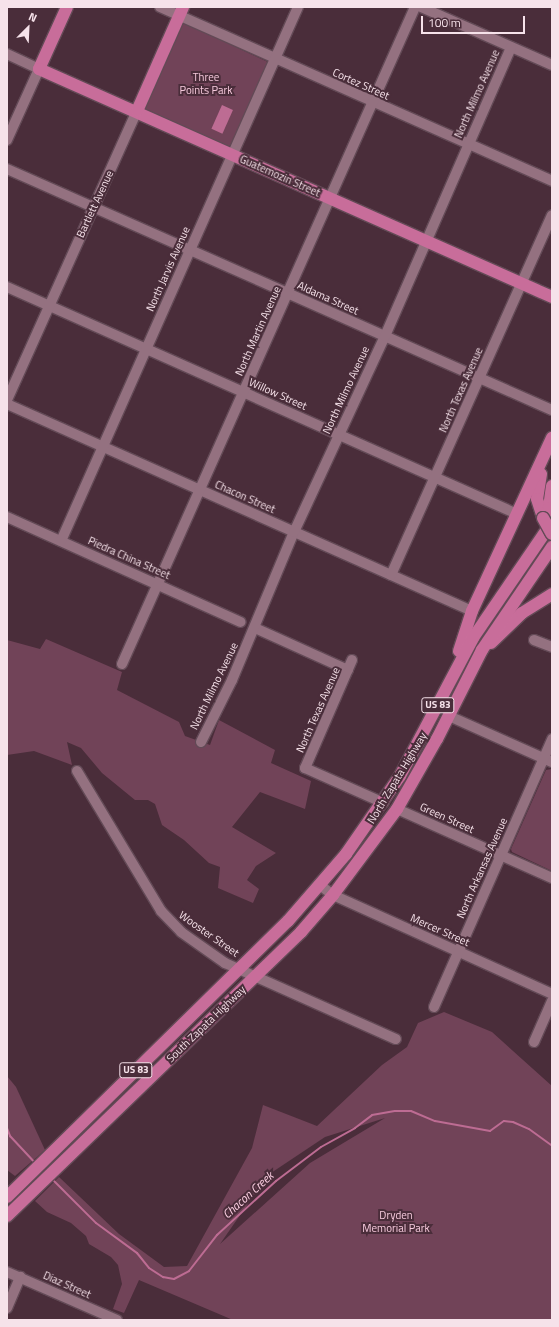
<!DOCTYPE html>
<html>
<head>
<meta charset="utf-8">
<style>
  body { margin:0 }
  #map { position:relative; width:559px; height:1327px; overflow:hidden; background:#4a2d3a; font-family:"Titillium Web",sans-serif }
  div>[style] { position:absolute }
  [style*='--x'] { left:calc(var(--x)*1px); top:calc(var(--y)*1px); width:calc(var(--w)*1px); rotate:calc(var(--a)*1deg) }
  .green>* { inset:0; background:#714358; transform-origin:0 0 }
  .water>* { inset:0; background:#bd6c93; transform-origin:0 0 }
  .stream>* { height:2px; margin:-1px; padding:0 1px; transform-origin:1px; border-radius:1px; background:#bd6c93 }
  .roads { filter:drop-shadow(1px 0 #634a56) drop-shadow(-1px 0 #634a56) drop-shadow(0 1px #634a56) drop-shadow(0 -1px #634a56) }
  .minor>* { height:10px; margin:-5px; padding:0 5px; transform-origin:5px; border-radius:5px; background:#947180 }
  .major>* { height:12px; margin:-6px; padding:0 6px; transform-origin:6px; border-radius:6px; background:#c86d9a }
  .bridges { filter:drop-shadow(1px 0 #634a56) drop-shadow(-1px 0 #634a56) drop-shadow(0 1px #634a56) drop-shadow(0 -1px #634a56) }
  .major-bridge>* { height:12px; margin:-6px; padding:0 6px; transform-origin:6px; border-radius:6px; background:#c86d9a }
  span { translate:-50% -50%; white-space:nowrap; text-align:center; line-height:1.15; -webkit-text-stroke:4px #4a2d3a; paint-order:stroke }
  .shield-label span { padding:1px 3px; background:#4a2d3a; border:1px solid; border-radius:3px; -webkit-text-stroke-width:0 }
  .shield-label { font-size:10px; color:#f6e2ea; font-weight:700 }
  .park-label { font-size:11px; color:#f7cadd }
  .street-label { font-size:11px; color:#f6e2ea }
  .water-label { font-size:12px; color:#fed0e4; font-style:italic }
  .frame { position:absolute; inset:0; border:8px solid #f6e2ea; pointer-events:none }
  .north { position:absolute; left:8px; top:8px; width:40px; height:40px; -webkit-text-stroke:3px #4a2d3a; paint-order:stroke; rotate:24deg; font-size:11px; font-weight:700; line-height:16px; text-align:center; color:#f6e2ea }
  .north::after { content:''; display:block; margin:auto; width:14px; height:18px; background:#f6e2ea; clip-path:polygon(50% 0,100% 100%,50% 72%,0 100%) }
  .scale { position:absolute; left:421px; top:16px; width:104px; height:18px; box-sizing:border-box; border:2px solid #f6e2ea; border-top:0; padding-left:5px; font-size:12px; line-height:14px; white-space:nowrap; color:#f6e2ea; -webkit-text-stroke:3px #4a2d3a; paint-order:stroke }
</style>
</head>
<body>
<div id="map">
  <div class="green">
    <div style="left:182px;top:22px;width:96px;height:94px;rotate:25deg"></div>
    <div style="clip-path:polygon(46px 639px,122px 672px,117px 690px,179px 722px,185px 736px,210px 745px,219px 720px,275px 750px,271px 763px,311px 781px,305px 809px,260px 792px,232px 827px,276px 853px,256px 866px,247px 880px,259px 889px,253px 903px,218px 888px,220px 867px,209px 863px,184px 840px,162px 825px,155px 804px,148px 800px,135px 800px,102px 773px,81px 748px,67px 742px,72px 765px,34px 751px,7px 755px,7px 640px,40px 649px)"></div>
    <div style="clip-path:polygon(552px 769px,552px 871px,512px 852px,511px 849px,546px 770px)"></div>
    <div style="clip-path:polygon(evenodd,444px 1012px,492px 1032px,552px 1086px,552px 1320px,233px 1320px,139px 1280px,124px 1313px,113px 1309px,122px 1284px,118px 1265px,111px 1257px,89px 1244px,86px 1236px,71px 1223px,47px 1212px,35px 1201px,59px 1177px,119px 1234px,164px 1267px,187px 1266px,252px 1148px,263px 1105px,317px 1126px,382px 1065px,407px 1047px,418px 1023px,444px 1012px,385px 1118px,310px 1163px,220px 1244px,268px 1175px,325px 1137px,385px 1118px)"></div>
    <div style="clip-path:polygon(7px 1076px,16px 1087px,45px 1150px,15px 1176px,7px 1170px)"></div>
  </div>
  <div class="water">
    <div style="left:222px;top:105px;width:12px;height:26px;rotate:24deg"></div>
  </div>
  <div class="stream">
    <div style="--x:7;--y:1128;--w:9;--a:69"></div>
    <div style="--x:10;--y:1136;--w:38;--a:47"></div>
    <div style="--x:52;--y:1179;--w:62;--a:45"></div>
    <div style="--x:96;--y:1223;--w:51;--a:36.2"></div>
    <div style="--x:137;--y:1253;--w:19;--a:51"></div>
    <div style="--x:149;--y:1268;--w:17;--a:33"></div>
    <div style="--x:163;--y:1277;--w:11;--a:10"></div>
    <div style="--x:174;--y:1279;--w:17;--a:-28"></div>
    <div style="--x:189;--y:1271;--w:46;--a:-52.1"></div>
    <div style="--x:217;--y:1235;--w:80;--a:-42.5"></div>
    <div style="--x:276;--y:1181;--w:56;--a:-37.1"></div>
    <div style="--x:321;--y:1147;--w:39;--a:-29"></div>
    <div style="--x:355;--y:1128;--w:21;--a:-37"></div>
    <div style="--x:372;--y:1115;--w:23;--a:-10"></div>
    <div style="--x:395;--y:1111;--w:16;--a:0"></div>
    <div style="--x:411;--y:1111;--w:26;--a:23"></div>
    <div style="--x:435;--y:1121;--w:56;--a:10.3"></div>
    <div style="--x:490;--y:1131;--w:17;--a:-36"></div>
    <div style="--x:504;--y:1121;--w:9;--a:6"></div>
    <div style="--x:513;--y:1122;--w:17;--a:24"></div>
    <div style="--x:529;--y:1129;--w:29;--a:36"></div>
  </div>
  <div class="roads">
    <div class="minor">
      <div style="--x:160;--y:7;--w:429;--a:23.9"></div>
      <div style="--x:421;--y:7;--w:143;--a:23.9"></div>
      <div style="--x:7;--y:54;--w:35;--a:25"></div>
      <div style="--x:39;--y:69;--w:78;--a:114.3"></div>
      <div style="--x:7;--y:169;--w:596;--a:23.86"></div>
      <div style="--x:7;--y:287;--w:558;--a:23.99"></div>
      <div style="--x:7;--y:400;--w:317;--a:-65.8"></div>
      <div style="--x:7;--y:404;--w:509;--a:24"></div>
      <div style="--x:7;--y:517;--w:256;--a:24.2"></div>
      <div style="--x:61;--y:541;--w:584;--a:-66.07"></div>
      <div style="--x:391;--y:575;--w:394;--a:-65.9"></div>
      <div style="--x:255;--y:628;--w:102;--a:24.3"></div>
      <div style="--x:534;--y:640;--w:19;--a:21"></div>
      <div style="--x:352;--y:660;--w:118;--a:113.5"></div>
      <div style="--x:305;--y:768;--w:86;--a:23.9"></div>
      <div style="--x:122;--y:664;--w:719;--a:-65.96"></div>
      <div style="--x:449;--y:716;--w:113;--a:24.1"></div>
      <div style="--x:201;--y:742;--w:69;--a:-63.4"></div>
      <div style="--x:232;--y:680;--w:160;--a:-67.3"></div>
      <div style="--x:294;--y:532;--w:216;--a:-65.1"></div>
      <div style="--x:385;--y:336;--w:315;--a:-66.4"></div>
      <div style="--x:77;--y:771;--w:163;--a:59"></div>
      <div style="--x:161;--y:911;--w:29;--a:46"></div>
      <div style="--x:181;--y:932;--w:54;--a:35.2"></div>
      <div style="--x:225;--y:963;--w:187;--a:24"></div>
      <div style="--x:397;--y:809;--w:170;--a:24"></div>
      <div style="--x:320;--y:885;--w:16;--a:38"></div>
      <div style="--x:333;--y:895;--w:240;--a:24.3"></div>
      <div style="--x:434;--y:1007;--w:293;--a:-66.2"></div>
      <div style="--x:534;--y:1042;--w:45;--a:-66.3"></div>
      <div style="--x:7;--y:1272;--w:120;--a:23.6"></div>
      <div style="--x:7;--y:1308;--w:34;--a:-67"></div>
    </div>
    <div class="major">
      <div style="--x:67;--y:7;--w:68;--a:114.3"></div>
      <div style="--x:39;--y:69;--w:561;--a:23.96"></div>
      <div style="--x:137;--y:111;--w:114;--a:-66.1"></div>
      <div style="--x:541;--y:474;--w:25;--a:99"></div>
      <div style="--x:537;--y:499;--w:20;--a:72"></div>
      <div style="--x:552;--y:486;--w:22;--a:98"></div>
      <div style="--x:549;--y:508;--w:9;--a:72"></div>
      <div style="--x:491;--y:643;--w:43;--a:-44.1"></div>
      <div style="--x:522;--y:613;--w:36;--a:-32"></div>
      <div style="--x:459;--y:651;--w:42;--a:-72"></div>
      <div style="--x:472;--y:611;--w:191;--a:-65.2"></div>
      <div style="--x:7;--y:1197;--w:394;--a:-44.5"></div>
      <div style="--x:288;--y:921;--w:89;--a:-49.1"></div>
      <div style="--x:346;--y:854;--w:95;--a:-55.3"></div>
      <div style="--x:400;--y:776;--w:156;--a:-62.1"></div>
      <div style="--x:473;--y:638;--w:140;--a:-55.7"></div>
      <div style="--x:7;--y:1216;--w:409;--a:-44"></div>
      <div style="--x:301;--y:932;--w:49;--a:-49.1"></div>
      <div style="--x:333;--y:895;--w:107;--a:-53.3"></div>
      <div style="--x:397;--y:809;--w:81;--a:-60.3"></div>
      <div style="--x:437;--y:739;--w:100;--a:-63.2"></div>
      <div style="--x:482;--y:650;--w:125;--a:-55.8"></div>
    </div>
  </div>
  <div class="bridges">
    <div class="major-bridge">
      <div style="--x:543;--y:518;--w:18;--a:61"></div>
    </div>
  </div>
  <div class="shield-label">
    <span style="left:438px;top:705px">US 83</span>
    <span style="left:136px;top:1070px">US 83</span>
  </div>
  <div class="park-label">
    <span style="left:206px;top:84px">Three<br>Points Park</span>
    <span style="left:396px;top:1222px">Dryden<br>Memorial Park</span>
  </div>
  <div class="street-label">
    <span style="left:361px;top:84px;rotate:24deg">Cortez Street</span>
    <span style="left:477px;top:94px;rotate:-66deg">North Milmo Avenue</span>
    <span style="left:280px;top:176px;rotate:24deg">Guatemozin Street</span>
    <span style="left:95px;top:204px;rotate:-65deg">Bartlett Avenue</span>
    <span style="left:168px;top:269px;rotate:-66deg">North Jarvis Avenue</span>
    <span style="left:328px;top:298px;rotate:24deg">Aldama Street</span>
    <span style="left:258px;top:331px;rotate:-66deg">North Martin Avenue</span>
    <span style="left:346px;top:390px;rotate:-65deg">North Milmo Avenue</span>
    <span style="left:461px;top:390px;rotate:-66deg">North Texas Avenue</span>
    <span style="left:278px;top:394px;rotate:24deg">Willow Street</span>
    <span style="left:245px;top:497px;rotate:24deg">Chacon Street</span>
    <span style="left:129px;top:558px;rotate:24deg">Piedra China Street</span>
    <span style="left:214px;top:686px;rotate:-64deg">North Milmo Avenue</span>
    <span style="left:318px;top:710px;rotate:-66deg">North Texas Avenue</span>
    <span style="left:397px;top:778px;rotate:-59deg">North Zapata Highway</span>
    <span style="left:447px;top:818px;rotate:24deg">Green Street</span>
    <span style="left:482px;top:868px;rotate:-66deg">North Arkansas Avenue</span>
    <span style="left:440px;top:930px;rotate:24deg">Mercer Street</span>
    <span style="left:209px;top:934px;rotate:35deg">Wooster Street</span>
    <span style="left:206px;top:1024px;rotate:-44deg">South Zapata Highway</span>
    <span style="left:67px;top:1285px;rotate:24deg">Diaz Street</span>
  </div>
  <div class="water-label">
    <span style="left:248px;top:1195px;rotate:-42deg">Chacon Creek</span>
  </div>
  <div class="frame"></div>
  <div class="north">N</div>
  <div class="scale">100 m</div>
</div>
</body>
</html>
